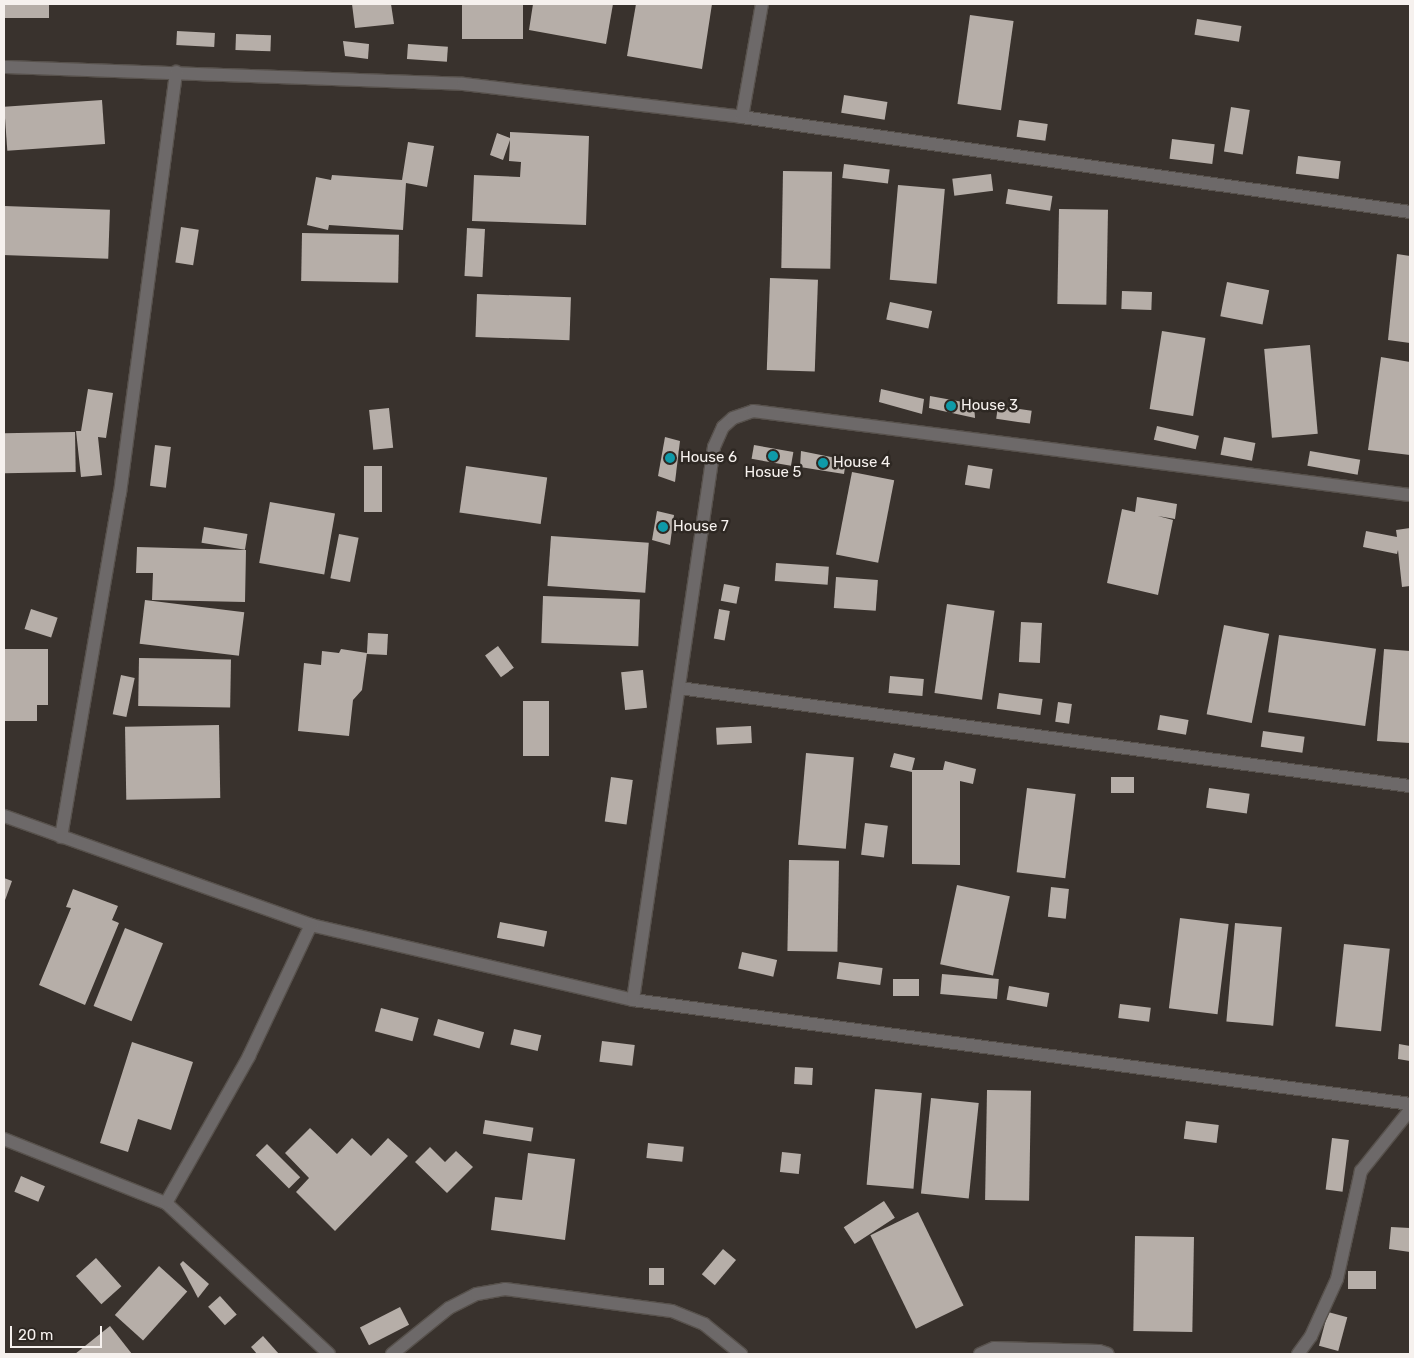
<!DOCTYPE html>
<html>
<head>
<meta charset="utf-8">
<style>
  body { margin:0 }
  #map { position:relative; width:1414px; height:1358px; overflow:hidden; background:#39322d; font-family:Rubik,sans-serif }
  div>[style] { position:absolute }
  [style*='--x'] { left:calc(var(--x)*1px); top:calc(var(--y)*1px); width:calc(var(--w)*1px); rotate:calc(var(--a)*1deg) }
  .building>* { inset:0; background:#b6aea8; transform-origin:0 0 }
  .roads { filter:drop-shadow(1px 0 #57514c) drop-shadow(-1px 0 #57514c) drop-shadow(0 1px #57514c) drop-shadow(0 -1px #57514c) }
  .street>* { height:12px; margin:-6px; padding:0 6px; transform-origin:6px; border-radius:6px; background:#6d6969 }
  .dots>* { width:14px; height:14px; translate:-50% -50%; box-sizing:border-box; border:2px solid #2e2823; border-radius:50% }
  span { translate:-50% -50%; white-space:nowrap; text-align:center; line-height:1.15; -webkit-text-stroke:5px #2e2823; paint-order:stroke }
  .poi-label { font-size:15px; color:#f6f1ee }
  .left { translate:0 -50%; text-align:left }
  .frame { position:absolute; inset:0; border:5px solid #f6f1ee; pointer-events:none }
  .scale { position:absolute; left:10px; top:1326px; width:92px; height:22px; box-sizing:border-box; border:2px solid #f6f1ee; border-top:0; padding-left:6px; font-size:15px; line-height:18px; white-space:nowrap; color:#f6f1ee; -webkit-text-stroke:4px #2e2823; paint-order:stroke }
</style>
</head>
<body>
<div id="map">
  <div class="building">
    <div style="left:4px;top:4px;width:45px;height:14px"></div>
    <div style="clip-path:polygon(352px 4px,391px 4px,394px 24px,355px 28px)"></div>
    <div style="left:462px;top:4px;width:61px;height:35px"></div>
    <div style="clip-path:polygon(533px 4px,613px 4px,606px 44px,529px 30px)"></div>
    <div style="clip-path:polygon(636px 4px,712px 4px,702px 69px,627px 56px)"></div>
    <div style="left:970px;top:15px;width:44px;height:90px;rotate:8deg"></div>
    <div style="left:1197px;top:19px;width:45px;height:16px;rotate:9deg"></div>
    <div style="left:177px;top:31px;width:38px;height:14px;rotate:3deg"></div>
    <div style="left:236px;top:34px;width:35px;height:16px;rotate:2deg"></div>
    <div style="clip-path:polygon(343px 41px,369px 44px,368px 59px,345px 56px)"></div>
    <div style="left:408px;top:44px;width:40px;height:15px;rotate:4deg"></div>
    <div style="left:844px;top:95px;width:44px;height:18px;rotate:9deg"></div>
    <div style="left:102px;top:100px;width:44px;height:98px;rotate:86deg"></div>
    <div style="left:1231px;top:107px;width:19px;height:45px;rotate:9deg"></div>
    <div style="left:1019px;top:120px;width:29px;height:17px;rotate:8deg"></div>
    <div style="clip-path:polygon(510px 132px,589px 136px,586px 225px,472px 221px,474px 175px,520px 177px,521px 162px,509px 161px,510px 140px,503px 160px,490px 155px,497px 133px,510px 138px)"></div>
    <div style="left:1172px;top:139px;width:43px;height:20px;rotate:7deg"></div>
    <div style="clip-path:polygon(408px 142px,434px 146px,427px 187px,406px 183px,403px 230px,329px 225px,328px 230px,307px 225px,316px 177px,331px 180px,332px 175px,402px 180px)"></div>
    <div style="left:1298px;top:156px;width:43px;height:18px;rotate:7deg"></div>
    <div style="left:844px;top:164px;width:46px;height:14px;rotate:7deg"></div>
    <div style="left:783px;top:171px;width:49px;height:97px;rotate:1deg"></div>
    <div style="left:991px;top:174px;width:17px;height:39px;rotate:83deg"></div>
    <div style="left:898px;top:185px;width:47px;height:95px;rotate:5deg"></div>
    <div style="left:1008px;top:189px;width:45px;height:15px;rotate:9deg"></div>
    <div style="left:4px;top:206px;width:106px;height:49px;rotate:2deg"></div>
    <div style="left:1059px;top:209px;width:49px;height:95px;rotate:1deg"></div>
    <div style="left:181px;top:227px;width:18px;height:36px;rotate:9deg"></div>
    <div style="left:467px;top:228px;width:18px;height:48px;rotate:3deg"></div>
    <div style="left:302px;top:233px;width:97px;height:48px;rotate:1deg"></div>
    <div style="clip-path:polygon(1397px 254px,1410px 256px,1410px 343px,1388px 340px)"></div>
    <div style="left:770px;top:278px;width:48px;height:92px;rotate:2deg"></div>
    <div style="left:1227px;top:282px;width:43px;height:35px;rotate:11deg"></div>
    <div style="left:1122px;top:291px;width:30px;height:18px;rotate:2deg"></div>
    <div style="left:477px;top:294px;width:94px;height:43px;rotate:2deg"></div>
    <div style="left:890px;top:302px;width:43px;height:18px;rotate:12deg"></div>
    <div style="left:1162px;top:331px;width:44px;height:79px;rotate:9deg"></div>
    <div style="left:1310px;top:345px;width:89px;height:46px;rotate:85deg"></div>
    <div style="clip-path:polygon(1381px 357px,1410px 362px,1410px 455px,1368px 450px)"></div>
    <div style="clip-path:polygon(88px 389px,113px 393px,106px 438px,98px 437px,102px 475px,81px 477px,76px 431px,81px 431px)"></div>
    <div style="clip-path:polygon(881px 389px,924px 399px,922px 414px,879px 402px)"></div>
    <div style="clip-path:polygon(930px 396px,974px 404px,975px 418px,929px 408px)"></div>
    <div style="left:998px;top:406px;width:34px;height:13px;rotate:8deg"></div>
    <div style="left:389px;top:408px;width:40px;height:20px;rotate:84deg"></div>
    <div style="left:1157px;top:426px;width:43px;height:14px;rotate:13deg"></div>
    <div style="left:75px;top:432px;width:40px;height:71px;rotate:89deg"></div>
    <div style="clip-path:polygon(665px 437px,680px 441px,675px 482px,658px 476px)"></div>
    <div style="left:1224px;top:437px;width:32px;height:18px;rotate:11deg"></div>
    <div style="left:155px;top:445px;width:16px;height:41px;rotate:7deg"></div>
    <div style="left:754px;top:445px;width:40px;height:14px;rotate:10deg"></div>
    <div style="clip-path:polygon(801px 451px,846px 460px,844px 474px,800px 467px)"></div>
    <div style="left:1310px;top:451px;width:51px;height:15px;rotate:10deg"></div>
    <div style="left:968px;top:465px;width:25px;height:20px;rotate:9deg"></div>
    <div style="left:364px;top:466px;width:18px;height:46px"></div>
    <div style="left:466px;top:466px;width:82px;height:47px;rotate:8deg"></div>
    <div style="left:852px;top:472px;width:43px;height:84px;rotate:11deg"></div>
    <div style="clip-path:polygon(1137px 497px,1177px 504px,1175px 519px,1158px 516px,1173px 520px,1158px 595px,1107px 583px,1122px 509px,1135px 512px)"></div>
    <div style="left:270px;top:502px;width:66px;height:62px;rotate:10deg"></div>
    <div style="clip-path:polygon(657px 511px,674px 515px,670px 545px,652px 540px)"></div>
    <div style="left:204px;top:527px;width:44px;height:16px;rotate:9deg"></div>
    <div style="clip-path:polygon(1410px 528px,1410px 586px,1402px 587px,1398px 550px,1397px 554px,1363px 547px,1366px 531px,1397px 537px,1396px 530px)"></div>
    <div style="left:339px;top:534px;width:20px;height:45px;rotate:11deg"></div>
    <div style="left:551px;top:536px;width:98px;height:50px;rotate:4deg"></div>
    <div style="clip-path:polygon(137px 547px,246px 550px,245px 602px,152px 600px,153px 573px,136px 573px)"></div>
    <div style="left:776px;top:563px;width:53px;height:18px;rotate:4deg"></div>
    <div style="left:836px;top:577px;width:42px;height:31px;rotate:4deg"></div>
    <div style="left:724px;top:584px;width:16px;height:17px;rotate:11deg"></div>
    <div style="left:543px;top:596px;width:97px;height:47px;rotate:2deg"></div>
    <div style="left:145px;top:600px;width:100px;height:44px;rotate:7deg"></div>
    <div style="left:947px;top:604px;width:48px;height:90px;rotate:8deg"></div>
    <div style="left:31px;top:609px;width:28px;height:21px;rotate:18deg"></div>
    <div style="left:719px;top:609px;width:11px;height:30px;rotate:10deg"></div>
    <div style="left:1021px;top:622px;width:21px;height:40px;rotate:3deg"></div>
    <div style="left:1224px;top:625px;width:46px;height:91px;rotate:11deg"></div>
    <div style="left:368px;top:633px;width:20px;height:21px;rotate:3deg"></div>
    <div style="left:1279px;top:635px;width:98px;height:78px;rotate:8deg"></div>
    <div style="left:498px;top:646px;width:27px;height:16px;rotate:54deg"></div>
    <div style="clip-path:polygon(4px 649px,48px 649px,48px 705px,37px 705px,37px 721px,4px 721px)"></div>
    <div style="clip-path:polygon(341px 649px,367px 653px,362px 690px,353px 700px,349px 736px,298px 731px,304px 663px,321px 665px,322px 651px,339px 653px)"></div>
    <div style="clip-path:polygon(1384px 649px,1410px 651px,1410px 743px,1377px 741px)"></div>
    <div style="left:139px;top:658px;width:92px;height:48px;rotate:1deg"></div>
    <div style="left:643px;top:670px;width:38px;height:22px;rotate:84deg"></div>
    <div style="left:121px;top:675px;width:14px;height:40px;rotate:12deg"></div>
    <div style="left:890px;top:676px;width:34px;height:17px;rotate:5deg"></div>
    <div style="left:999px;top:693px;width:44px;height:16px;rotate:8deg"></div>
    <div style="left:523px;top:701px;width:26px;height:55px"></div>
    <div style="left:1058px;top:702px;width:14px;height:20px;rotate:8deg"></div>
    <div style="left:1160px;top:715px;width:29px;height:15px;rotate:10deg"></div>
    <div style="left:219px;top:725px;width:73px;height:94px;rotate:89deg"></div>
    <div style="left:751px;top:726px;width:17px;height:35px;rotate:87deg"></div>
    <div style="left:1263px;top:731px;width:42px;height:16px;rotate:8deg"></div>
    <div style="left:806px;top:753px;width:48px;height:92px;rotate:5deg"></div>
    <div style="clip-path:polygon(894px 753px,915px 758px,912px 770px,943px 770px,945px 761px,976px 769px,973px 784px,960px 781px,960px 865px,912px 864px,912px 772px,890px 767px)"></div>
    <div style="left:611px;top:777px;width:22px;height:45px;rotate:8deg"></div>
    <div style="left:1134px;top:777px;width:16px;height:23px;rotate:90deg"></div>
    <div style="left:1027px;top:788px;width:49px;height:85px;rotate:7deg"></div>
    <div style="left:1209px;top:788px;width:41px;height:20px;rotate:8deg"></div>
    <div style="left:865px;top:823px;width:23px;height:32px;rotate:7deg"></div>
    <div style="left:789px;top:860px;width:50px;height:91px;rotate:1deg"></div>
    <div style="clip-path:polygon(4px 878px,12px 881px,4px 903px)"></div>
    <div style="left:957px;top:885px;width:54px;height:81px;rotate:12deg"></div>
    <div style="left:1051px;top:887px;width:18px;height:30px;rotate:6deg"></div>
    <div style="clip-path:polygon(73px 889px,118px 906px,112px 920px,119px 923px,85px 1005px,39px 985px,71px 908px,66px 907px)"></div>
    <div style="left:1180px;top:918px;width:49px;height:91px;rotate:7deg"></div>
    <div style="left:500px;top:922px;width:48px;height:16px;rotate:11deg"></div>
    <div style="left:1235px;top:923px;width:47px;height:99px;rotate:5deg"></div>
    <div style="left:125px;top:928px;width:41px;height:84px;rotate:22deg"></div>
    <div style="left:1344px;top:944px;width:46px;height:83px;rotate:6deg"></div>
    <div style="left:742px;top:952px;width:36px;height:17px;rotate:13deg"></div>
    <div style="left:839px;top:962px;width:44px;height:17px;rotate:8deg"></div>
    <div style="left:942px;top:974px;width:57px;height:20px;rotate:5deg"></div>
    <div style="left:893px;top:979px;width:26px;height:17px"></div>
    <div style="left:1009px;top:986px;width:41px;height:14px;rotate:10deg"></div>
    <div style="left:1120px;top:1004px;width:31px;height:14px;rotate:7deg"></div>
    <div style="left:381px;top:1008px;width:39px;height:24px;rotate:15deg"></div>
    <div style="left:438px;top:1019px;width:48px;height:17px;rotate:16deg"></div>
    <div style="left:514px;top:1029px;width:28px;height:16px;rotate:13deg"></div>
    <div style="left:602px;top:1041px;width:33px;height:21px;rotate:7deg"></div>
    <div style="clip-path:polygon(132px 1042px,193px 1062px,171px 1130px,138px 1119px,128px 1152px,100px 1143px)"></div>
    <div style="clip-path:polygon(1399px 1044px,1410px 1046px,1410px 1061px,1398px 1059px)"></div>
    <div style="left:795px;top:1067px;width:18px;height:17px;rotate:3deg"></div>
    <div style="left:875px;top:1089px;width:47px;height:96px;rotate:5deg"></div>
    <div style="left:987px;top:1090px;width:44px;height:110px;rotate:1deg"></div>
    <div style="left:931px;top:1098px;width:48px;height:96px;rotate:6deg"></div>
    <div style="left:485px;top:1120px;width:49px;height:14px;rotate:9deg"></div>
    <div style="left:1186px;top:1121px;width:33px;height:18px;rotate:7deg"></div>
    <div style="clip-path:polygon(310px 1128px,337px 1154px,352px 1138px,371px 1156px,388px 1138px,408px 1156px,335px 1231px,296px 1192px,309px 1178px,285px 1153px)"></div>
    <div style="left:1332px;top:1138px;width:17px;height:52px;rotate:7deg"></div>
    <div style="left:648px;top:1143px;width:36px;height:15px;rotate:6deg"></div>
    <div style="left:267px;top:1144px;width:47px;height:16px;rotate:45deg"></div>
    <div style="clip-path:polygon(430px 1147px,445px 1162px,456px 1151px,473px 1167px,447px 1193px,415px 1162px)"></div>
    <div style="left:782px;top:1152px;width:19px;height:20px;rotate:6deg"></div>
    <div style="clip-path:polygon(528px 1153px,575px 1159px,565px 1240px,491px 1230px,495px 1197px,522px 1200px)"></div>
    <div style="left:21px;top:1176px;width:26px;height:17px;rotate:23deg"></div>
    <div style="left:884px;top:1201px;width:20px;height:48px;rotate:57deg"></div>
    <div style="left:918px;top:1212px;width:104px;height:53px;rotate:64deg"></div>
    <div style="clip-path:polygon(1391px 1227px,1410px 1228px,1410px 1252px,1389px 1249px)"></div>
    <div style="left:1135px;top:1236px;width:59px;height:95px;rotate:1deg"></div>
    <div style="left:723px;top:1249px;width:17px;height:33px;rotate:40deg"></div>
    <div style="left:96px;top:1258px;width:38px;height:27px;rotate:48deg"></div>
    <div style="clip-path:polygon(183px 1261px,209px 1284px,198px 1298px,180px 1264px)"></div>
    <div style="left:159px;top:1266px;width:38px;height:66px;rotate:42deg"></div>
    <div style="left:649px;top:1268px;width:15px;height:17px"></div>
    <div style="left:1348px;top:1271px;width:28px;height:18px"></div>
    <div style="left:220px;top:1296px;width:25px;height:16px;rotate:48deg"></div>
    <div style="left:400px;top:1307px;width:20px;height:45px;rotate:63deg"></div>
    <div style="left:1328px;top:1312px;width:20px;height:35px;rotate:15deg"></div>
    <div style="clip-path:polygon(110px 1326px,132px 1354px,75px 1354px)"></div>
    <div style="clip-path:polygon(263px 1336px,279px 1354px,257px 1354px,251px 1347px)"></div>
  </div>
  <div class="roads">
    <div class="street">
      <div style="--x:4;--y:67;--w:459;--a:2.1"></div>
      <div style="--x:463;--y:84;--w:281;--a:6.7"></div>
      <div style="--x:742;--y:117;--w:675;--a:8.09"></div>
      <div style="--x:742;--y:117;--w:115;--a:-80"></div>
      <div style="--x:679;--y:688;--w:738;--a:7.64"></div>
      <div style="--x:4;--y:816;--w:326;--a:19.5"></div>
      <div style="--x:311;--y:925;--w:331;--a:13.1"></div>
      <div style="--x:633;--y:1000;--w:784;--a:7.62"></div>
      <div style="--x:61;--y:837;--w:349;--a:-80.3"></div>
      <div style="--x:120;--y:493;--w:425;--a:-82.4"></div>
      <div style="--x:633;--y:1000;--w:559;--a:-81.67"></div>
      <div style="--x:714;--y:447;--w:22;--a:-66"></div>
      <div style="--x:723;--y:427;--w:13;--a:-42"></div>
      <div style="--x:733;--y:418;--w:21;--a:-19"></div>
      <div style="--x:753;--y:411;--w:662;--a:7.29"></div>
      <div style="--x:4;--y:1139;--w:174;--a:21.6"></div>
      <div style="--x:166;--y:1203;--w:222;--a:42.8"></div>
      <div style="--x:166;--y:1203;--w:169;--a:-60.5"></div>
      <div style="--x:249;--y:1056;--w:145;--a:-64.7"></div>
      <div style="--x:392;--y:1354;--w:73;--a:-38.9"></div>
      <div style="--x:449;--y:1308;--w:31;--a:-27"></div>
      <div style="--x:477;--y:1294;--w:28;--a:-10"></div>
      <div style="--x:505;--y:1289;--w:168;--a:7.5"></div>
      <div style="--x:672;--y:1311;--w:35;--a:22"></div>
      <div style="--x:704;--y:1324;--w:48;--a:39"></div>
      <div style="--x:980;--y:1354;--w:15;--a:-23"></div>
      <div style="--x:994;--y:1348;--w:105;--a:1.6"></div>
      <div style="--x:1099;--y:1351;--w:9;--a:18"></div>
      <div style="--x:1298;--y:1354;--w:22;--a:-54"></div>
      <div style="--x:1311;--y:1336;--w:63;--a:-65.5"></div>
      <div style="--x:1337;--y:1279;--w:111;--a:-77.5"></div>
      <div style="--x:1361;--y:1171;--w:78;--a:-51.2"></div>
    </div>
  </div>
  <div class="dots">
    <div style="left:951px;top:406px;background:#0f9aa8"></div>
    <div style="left:773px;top:456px;background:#0f9aa8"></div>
    <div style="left:670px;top:458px;background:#0f9aa8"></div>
    <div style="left:823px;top:463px;background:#0f9aa8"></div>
    <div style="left:663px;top:527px;background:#0f9aa8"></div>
  </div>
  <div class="poi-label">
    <span class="left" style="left:961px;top:406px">House 3</span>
    <span class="left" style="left:680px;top:458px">House 6</span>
    <span class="left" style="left:833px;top:463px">House 4</span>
    <span style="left:773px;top:473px">Hosue 5</span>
    <span class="left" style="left:673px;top:527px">House 7</span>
  </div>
  <div class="frame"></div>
  <div class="scale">20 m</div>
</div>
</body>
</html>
